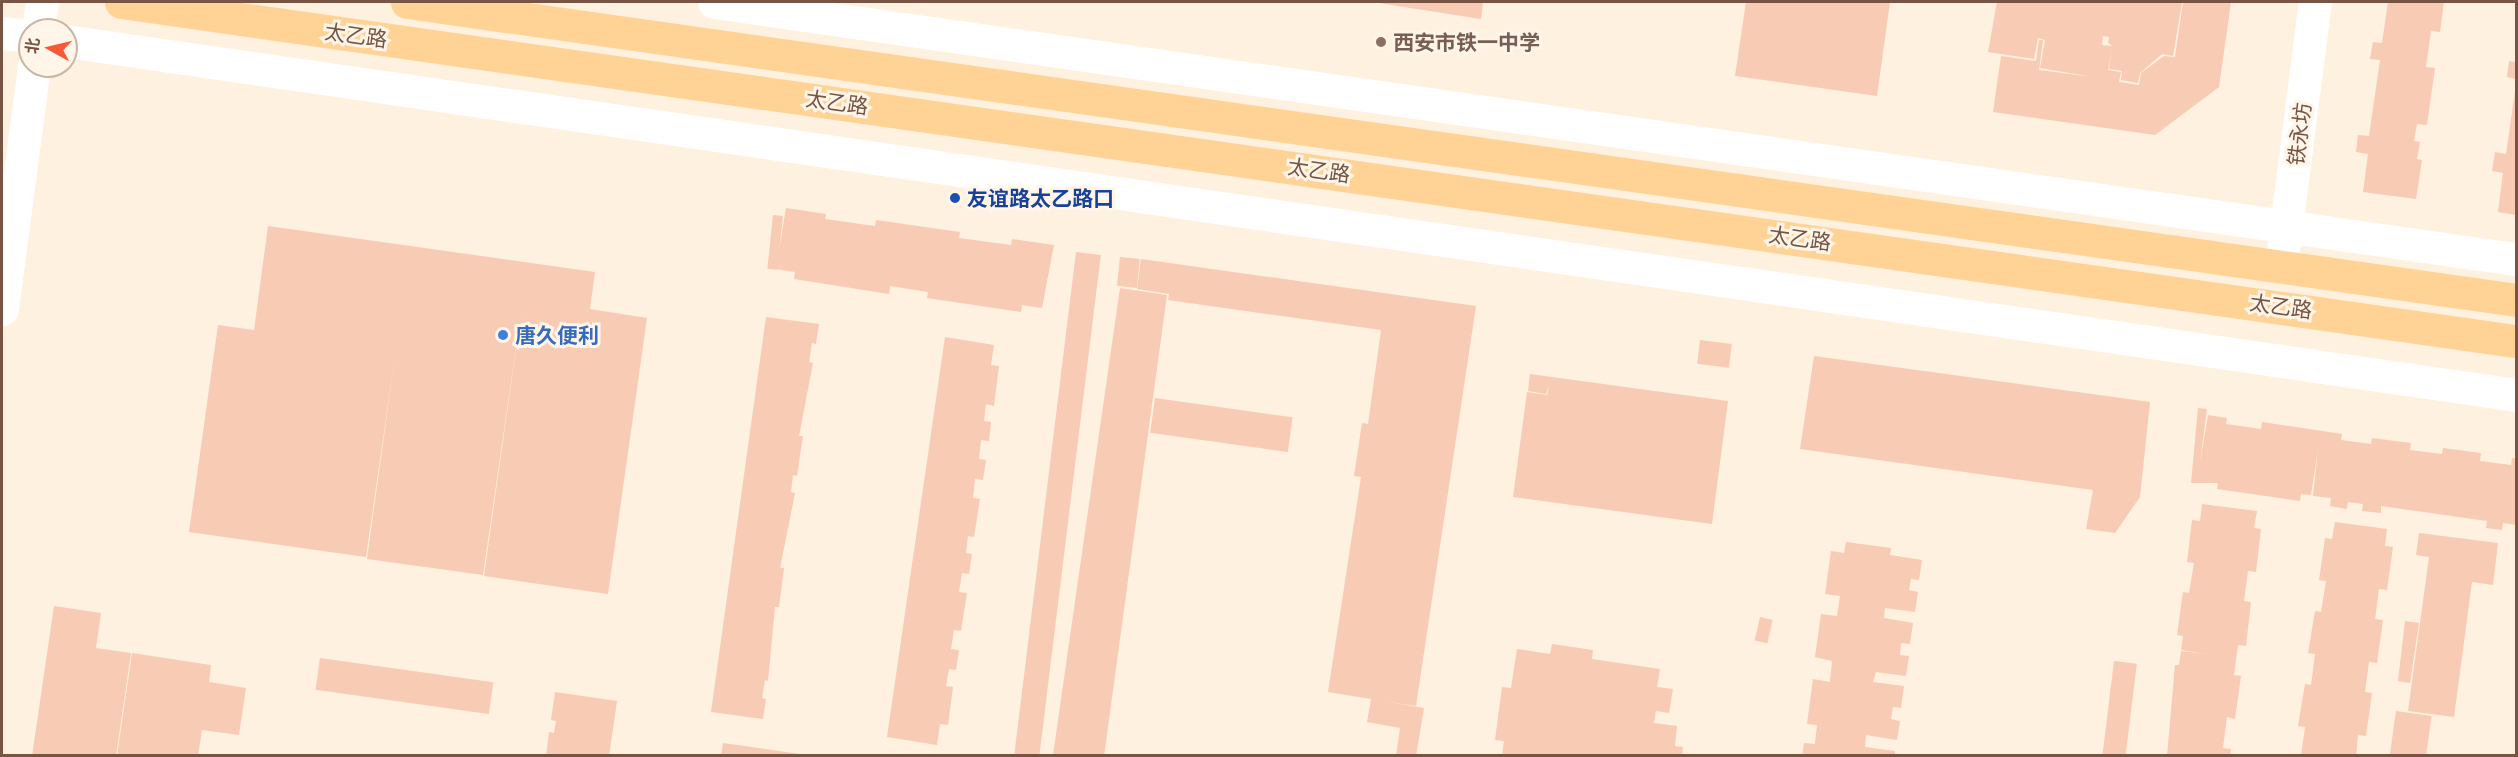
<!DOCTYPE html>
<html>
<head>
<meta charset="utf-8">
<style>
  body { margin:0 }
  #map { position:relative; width:2518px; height:757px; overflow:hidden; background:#fef1df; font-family:"Open Sans","Noto Sans SC",sans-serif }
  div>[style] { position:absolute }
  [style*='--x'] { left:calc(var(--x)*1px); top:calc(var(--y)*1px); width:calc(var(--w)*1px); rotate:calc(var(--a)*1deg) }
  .building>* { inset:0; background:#f7cbb4; transform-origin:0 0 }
  .minor>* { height:33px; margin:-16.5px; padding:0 16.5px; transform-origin:16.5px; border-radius:16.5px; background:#fff }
  .secondary>* { height:33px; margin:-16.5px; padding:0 16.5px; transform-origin:16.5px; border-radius:16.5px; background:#fff }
  .primary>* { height:33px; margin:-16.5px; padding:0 16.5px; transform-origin:16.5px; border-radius:16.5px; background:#ffd396 }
  .dots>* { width:16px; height:16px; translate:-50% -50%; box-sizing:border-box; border:3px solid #fff5e8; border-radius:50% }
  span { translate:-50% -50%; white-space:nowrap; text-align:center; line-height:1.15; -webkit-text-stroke:6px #fff5e8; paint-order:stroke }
  .street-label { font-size:21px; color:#775444 }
  .education-label { font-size:21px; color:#785e54; font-weight:700 }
  .left { translate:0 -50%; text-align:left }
  .transit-label { font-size:21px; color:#164399; font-weight:700 }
  .shop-label { font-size:21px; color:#366cbe; font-weight:700 }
  .frame { position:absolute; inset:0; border:3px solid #775444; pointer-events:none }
  .north { position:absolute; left:18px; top:18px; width:60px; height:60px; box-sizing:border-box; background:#fff5e8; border:2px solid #c9b5a6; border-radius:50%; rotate:278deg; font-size:16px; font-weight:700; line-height:24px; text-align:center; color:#775444 }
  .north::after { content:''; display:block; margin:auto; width:21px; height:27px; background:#f55938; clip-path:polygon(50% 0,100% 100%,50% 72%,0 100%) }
</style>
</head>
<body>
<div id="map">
  <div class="building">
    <div style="clip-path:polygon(1372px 2px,1483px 2px,1481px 19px)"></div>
    <div style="clip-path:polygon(1746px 2px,1890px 2px,1877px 96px,1735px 76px)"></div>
    <div style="clip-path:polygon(evenodd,1997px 2px,2182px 2px,2173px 56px,2162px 54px,2140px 73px,2138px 83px,2121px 80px,2122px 71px,2109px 69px,2112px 50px,2108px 70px,2121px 72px,2119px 82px,2139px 85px,2141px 73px,2164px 56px,2175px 57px,2183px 2px,2231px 2px,2219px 87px,2155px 135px,1993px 112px,2001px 56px,2036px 61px,2039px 40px,2043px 40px,2039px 70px,2093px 77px,2040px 68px,2045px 40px,2038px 38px,2034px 59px,1988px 52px,1997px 2px,2103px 36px,2109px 37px,2108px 43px,2113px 46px,2102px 45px,2103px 36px)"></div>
    <div style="clip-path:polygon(2388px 2px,2444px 2px,2440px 32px,2431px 31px,2426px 67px,2435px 68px,2427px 125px,2417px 124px,2414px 141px,2420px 142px,2417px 159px,2422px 160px,2416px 199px,2363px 192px,2368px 154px,2356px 152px,2358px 135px,2369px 136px,2380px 60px,2370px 59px,2373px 42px,2382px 43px)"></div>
    <div style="clip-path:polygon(2509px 61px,2516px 62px,2516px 79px,2507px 77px)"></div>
    <div style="clip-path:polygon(2516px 84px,2516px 215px,2498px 212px,2503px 173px,2492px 171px,2495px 152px,2506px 154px)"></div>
    <div style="clip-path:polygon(786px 208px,826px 214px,825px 219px,875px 226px,876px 220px,960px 232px,959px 238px,1011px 245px,1012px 239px,1054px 245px,1042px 308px,1022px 305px,1021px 312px,927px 298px,928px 292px,890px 286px,889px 294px,794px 279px,795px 272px,776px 269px)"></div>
    <div style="left:773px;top:215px;width:10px;height:54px;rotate:6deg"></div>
    <div style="clip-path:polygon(268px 226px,595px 272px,590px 309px,647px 318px,608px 594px,484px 576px,523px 299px,483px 575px,367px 559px,396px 349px,366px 557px,189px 532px,218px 325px,254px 330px)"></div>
    <div style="left:1076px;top:252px;width:25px;height:509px;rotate:7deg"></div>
    <div style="left:1120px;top:257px;width:20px;height:29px;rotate:6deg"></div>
    <div style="clip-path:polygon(1141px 259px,1476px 306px,1416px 706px,1382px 701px,1424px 708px,1416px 756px,1396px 756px,1400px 728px,1367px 722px,1371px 699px,1328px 692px,1361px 477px,1354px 476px,1362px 423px,1368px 424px,1381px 330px,1168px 300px,1169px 294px,1137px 289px)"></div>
    <div style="clip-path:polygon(1120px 288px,1167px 295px,1104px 756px,1058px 756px,1053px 755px)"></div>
    <div style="clip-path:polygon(766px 317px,819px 324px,816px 344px,812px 343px,809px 362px,813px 363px,799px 436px,803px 436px,797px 476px,793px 475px,791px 492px,795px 493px,780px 568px,784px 568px,779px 607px,775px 607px,768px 681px,765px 680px,762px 698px,766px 699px,763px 719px,711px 712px)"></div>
    <div style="clip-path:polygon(945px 337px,994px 345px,991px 365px,999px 366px,994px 406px,986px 404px,984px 421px,991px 422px,989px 441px,981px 440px,979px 459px,986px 460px,983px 480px,975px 479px,973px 498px,980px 499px,974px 537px,968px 536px,966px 553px,972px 554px,969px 574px,962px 573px,959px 592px,967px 593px,961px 631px,954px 630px,951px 649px,959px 650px,956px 670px,949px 669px,946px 686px,953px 687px,948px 725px,940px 724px,937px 745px,887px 737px)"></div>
    <div style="left:1700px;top:340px;width:32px;height:24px;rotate:7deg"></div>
    <div style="clip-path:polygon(1814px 356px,2150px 402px,2140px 497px,2115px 533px,2086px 529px,2093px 490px,1800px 449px)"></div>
    <div style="clip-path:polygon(1530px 374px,1728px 401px,1712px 524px,1513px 497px,1527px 392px,1547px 395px,1549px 385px,1546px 394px,1528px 391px)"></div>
    <div style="left:1155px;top:398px;width:139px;height:35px;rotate:8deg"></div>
    <div style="clip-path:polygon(2198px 408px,2207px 409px,2200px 462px,2208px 415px,2227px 418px,2226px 424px,2261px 429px,2262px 422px,2342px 434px,2341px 440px,2371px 444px,2372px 438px,2411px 443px,2410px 450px,2442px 454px,2443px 448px,2481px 453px,2480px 461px,2511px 465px,2512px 458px,2516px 458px,2516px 525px,2503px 523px,2502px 530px,2486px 528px,2487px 521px,2381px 506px,2381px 513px,2362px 511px,2363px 504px,2348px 502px,2347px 509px,2330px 506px,2331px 498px,2313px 496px,2318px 449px,2311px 495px,2301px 494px,2300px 501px,2217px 489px,2218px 483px,2191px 483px)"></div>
    <div style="clip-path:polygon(2202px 504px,2257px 511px,2254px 528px,2261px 529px,2256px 572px,2248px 571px,2244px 601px,2251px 602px,2246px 646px,2238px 645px,2234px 675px,2241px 676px,2235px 719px,2227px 717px,2223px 748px,2231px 749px,2230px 756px,2167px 756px,2175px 665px,2179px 665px,2181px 651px,2206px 654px,2181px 650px,2183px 636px,2177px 635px,2183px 592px,2189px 593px,2194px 563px,2187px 562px,2192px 520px,2200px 521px)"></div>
    <div style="clip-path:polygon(2335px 522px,2387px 529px,2385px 546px,2393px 547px,2387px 590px,2379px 589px,2375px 619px,2383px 620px,2377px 663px,2369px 662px,2365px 692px,2372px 693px,2366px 736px,2358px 735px,2356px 756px,2301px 756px,2305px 727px,2298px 726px,2305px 684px,2311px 685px,2315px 654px,2308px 653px,2315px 611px,2321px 612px,2326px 581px,2319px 580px,2325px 538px,2332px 539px)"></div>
    <div style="clip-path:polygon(2419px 533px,2498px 543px,2493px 585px,2472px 582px,2454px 717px,2408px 711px,2429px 557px,2416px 555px)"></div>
    <div style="clip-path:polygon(1846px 542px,1891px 548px,1890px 555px,1922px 560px,1919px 580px,1911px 579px,1909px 590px,1918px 592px,1915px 612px,1885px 608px,1884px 618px,1913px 623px,1910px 644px,1901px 643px,1900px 655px,1909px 656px,1906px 676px,1876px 672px,1873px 682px,1904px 686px,1901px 708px,1893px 707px,1891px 719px,1900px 721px,1897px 740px,1866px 735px,1865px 747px,1895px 751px,1895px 756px,1802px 756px,1804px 743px,1815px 744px,1817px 725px,1807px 724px,1813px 679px,1830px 682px,1832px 661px,1815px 657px,1821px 614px,1837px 616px,1840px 596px,1825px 594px,1831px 551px,1844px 553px)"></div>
    <div style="clip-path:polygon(54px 606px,101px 613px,96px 648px,131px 653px,116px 756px,32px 756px)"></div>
    <div style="left:1760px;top:617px;width:13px;height:24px;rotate:13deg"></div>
    <div style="clip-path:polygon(2405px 621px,2419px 623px,2410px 683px,2398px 681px)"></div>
    <div style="clip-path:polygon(1552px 644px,1593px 650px,1592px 659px,1660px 669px,1657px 687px,1673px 689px,1669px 713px,1656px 711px,1654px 723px,1677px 726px,1675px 746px,1683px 747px,1682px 756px,1502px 756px,1504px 741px,1495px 740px,1502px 687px,1511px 688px,1517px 649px,1550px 654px)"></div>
    <div style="clip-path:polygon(132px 653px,211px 665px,209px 682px,246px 688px,239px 735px,202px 730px,198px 756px,117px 756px)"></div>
    <div style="left:320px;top:658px;width:175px;height:32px;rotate:8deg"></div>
    <div style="left:2114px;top:661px;width:23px;height:96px;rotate:7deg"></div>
    <div style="clip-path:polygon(555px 692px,617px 701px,609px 756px,546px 756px,549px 732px,554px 733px,556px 721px,551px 720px)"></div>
    <div style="left:2396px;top:711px;width:36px;height:45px;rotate:8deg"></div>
    <div style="clip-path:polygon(723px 743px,800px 754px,800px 756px,721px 756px)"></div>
  </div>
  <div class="minor">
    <div style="--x:2281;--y:266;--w:266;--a:-82.7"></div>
  </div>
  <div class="secondary">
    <div style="--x:714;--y:2;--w:1820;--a:8.12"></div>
    <div style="--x:38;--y:30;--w:28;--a:-82"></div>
    <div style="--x:2;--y:33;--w:28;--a:6"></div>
    <div style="--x:66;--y:41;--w:2475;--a:8.22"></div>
    <div style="--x:2;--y:309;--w:245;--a:-82.5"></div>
  </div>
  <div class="primary">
    <div style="--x:121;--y:2;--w:2419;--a:8.06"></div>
    <div style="--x:407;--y:2;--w:2130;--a:8.04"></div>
  </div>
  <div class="dots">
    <div style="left:1381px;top:42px;background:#8d6e63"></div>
    <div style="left:955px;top:198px;background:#1a4fb4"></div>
    <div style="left:503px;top:335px;background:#3f7fe0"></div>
  </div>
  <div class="street-label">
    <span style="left:356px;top:35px;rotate:8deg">太乙路</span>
    <span style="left:837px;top:102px;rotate:8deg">太乙路</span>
    <span style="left:2299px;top:134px;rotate:-83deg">铁永坊</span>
    <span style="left:1319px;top:170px;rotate:8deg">太乙路</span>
    <span style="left:1800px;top:238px;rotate:8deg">太乙路</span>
    <span style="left:2281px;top:306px;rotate:8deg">太乙路</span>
  </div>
  <div class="education-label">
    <span class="left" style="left:1393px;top:42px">西安市铁一中学</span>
  </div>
  <div class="transit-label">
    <span class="left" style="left:967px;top:198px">友谊路太乙路口</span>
  </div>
  <div class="shop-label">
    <span class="left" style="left:515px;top:335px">唐久便利</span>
  </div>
  <div class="frame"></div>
  <div class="north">北</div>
</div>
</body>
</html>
